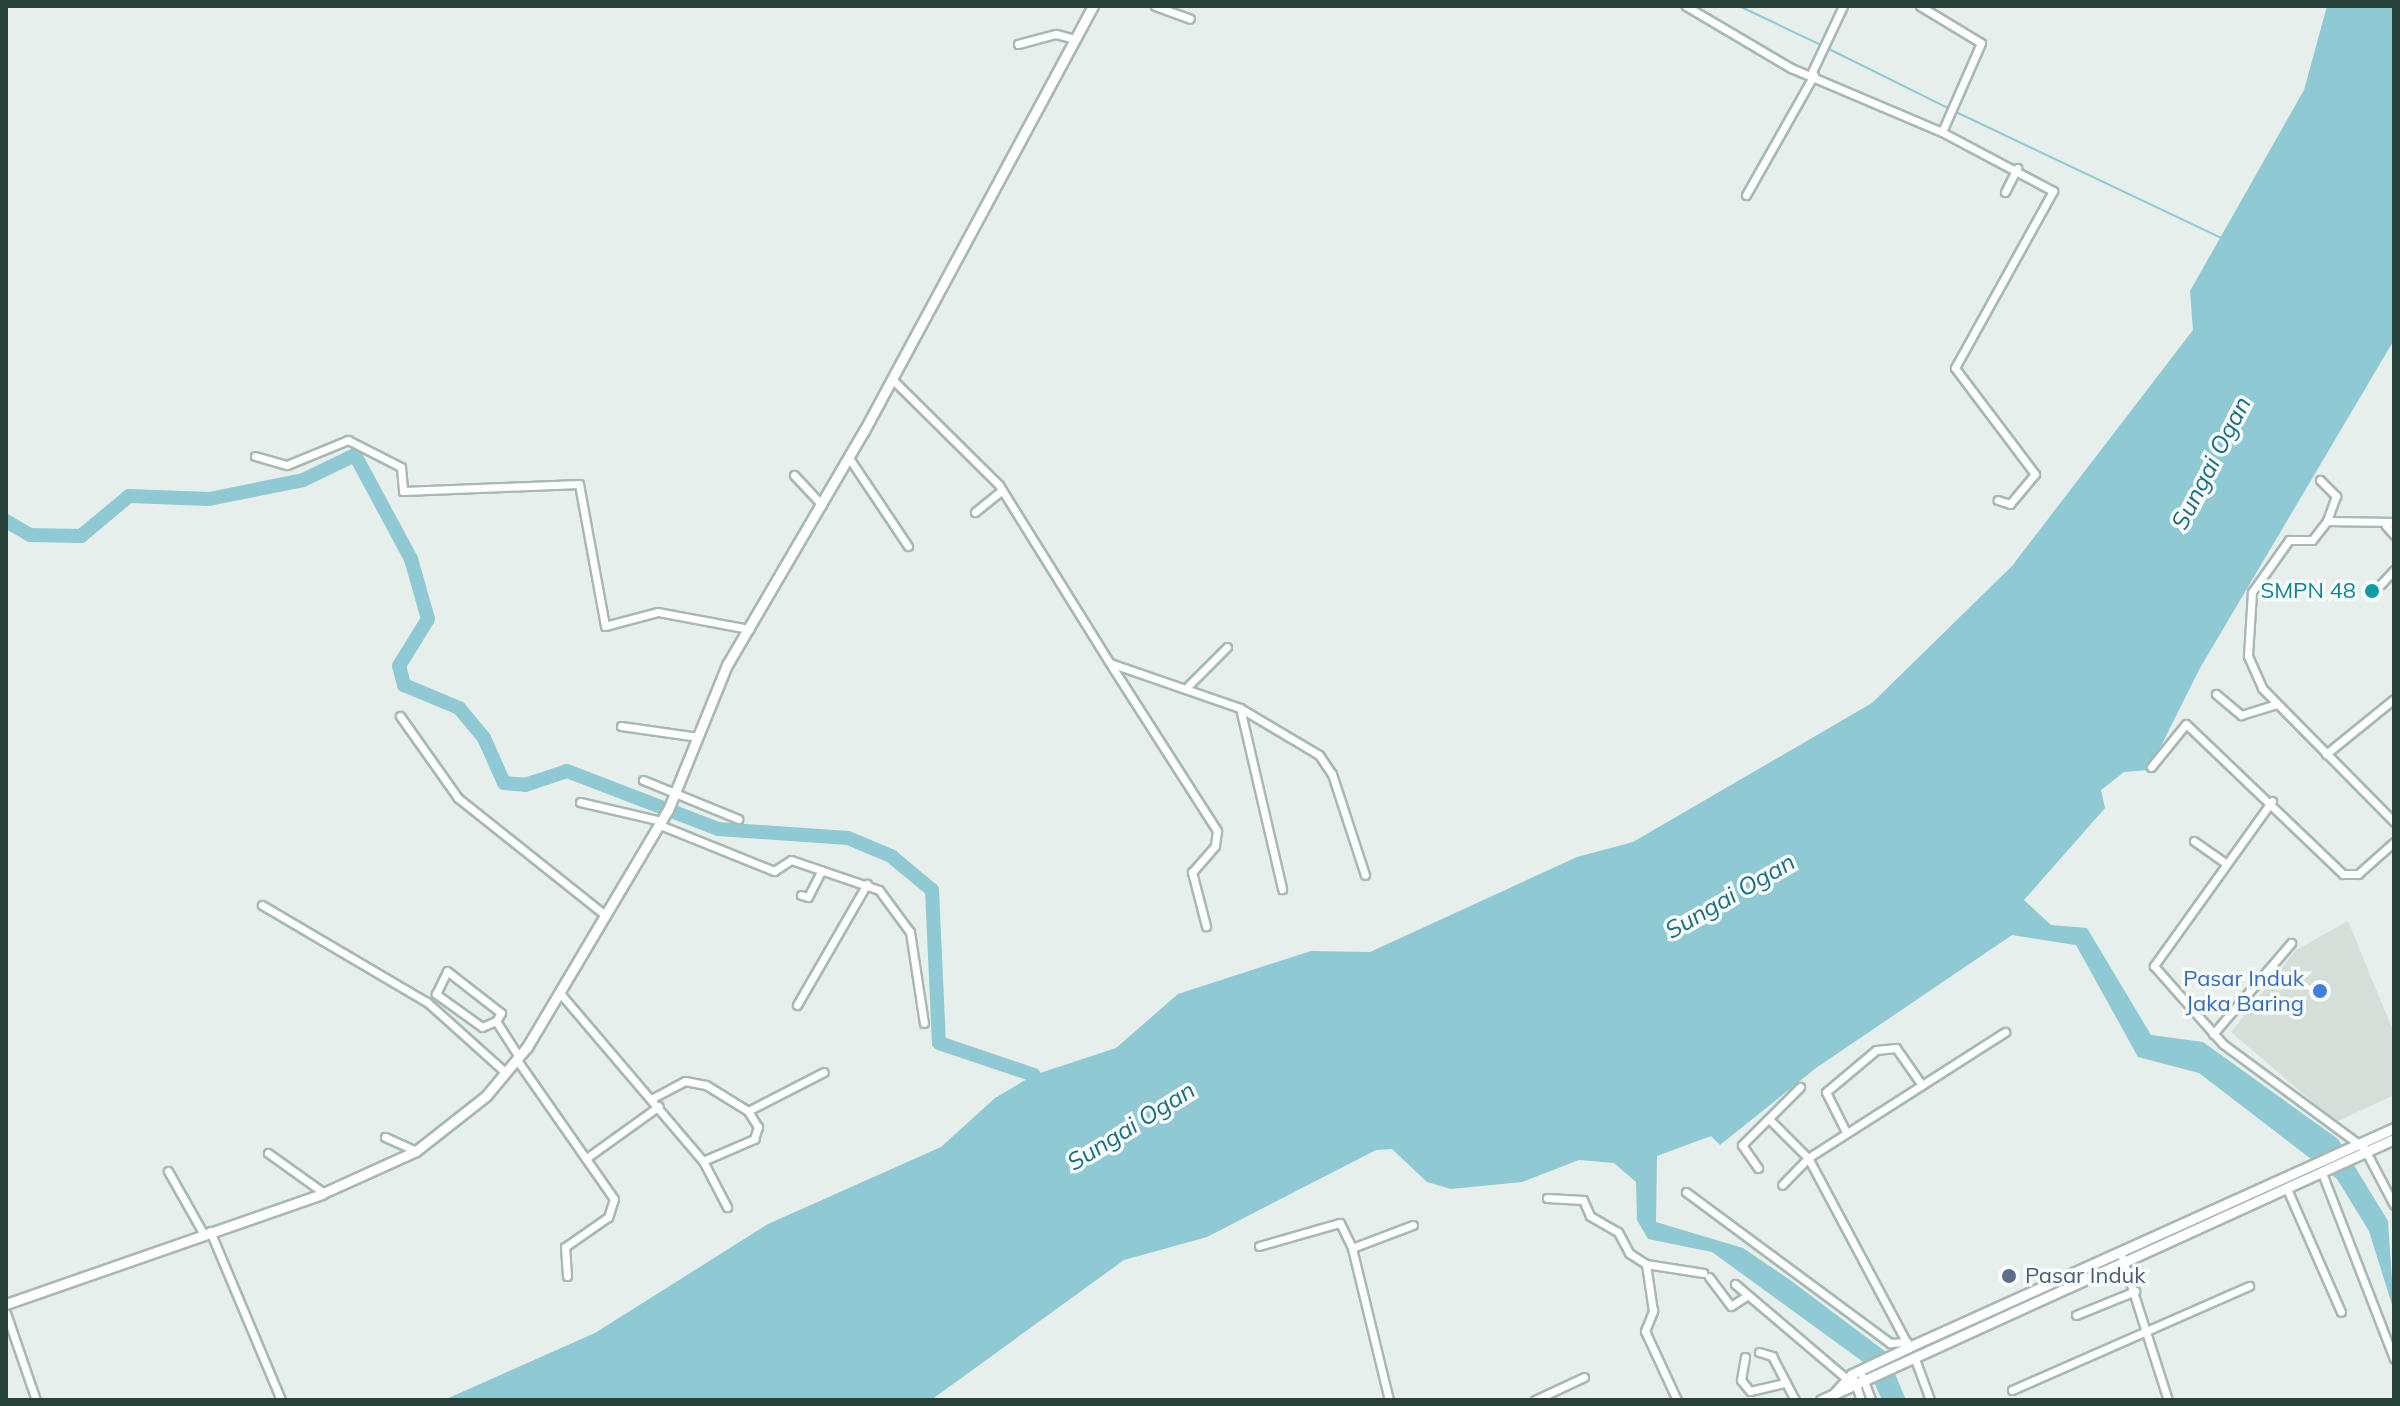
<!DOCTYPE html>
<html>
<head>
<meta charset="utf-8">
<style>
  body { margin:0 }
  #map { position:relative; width:2400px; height:1406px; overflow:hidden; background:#e6efeb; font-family:Mulish,sans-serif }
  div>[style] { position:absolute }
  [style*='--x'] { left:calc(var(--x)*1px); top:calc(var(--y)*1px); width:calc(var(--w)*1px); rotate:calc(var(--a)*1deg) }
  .built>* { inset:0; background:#d4dfda }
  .water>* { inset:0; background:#8ec9d4 }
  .stream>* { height:2px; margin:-1px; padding:0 1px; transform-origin:1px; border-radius:1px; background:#8ec9d4 }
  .river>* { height:14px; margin:-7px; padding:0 7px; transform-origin:7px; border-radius:7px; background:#8ec9d4 }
  .roads { filter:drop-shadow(2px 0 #a8b8b2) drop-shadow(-2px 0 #a8b8b2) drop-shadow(0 2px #a8b8b2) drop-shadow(0 -2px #a8b8b2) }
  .minor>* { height:7px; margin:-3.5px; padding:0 3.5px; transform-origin:3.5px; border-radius:3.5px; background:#fff }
  .tertiary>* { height:9px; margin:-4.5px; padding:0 4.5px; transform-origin:4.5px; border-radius:4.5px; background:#fff }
  .dots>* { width:22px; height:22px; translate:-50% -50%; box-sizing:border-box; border:4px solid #f7fbf9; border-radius:50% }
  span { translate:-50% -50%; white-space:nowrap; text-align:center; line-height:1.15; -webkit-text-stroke:7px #f7fbf9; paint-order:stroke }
  .culture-label { font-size:22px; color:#0d838f }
  .right { translate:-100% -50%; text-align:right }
  .shop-label { font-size:22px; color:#366cbe }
  .service-label { font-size:22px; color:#4e5e75 }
  .left { translate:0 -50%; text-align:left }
  .water-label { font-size:24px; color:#1c6f80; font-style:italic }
  .frame { position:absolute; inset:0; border:8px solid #24423a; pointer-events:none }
</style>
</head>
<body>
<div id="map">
  <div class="built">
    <div style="clip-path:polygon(2348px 921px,2394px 1033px,2394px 1095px,2336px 1122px,2231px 1032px,2296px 950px)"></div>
  </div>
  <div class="water">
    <div style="clip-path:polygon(2327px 6px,2394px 6px,2394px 340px,2200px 668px,2149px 770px,2124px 772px,2101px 790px,2105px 808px,2024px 900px,2051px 925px,2087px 928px,2151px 1035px,2203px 1042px,2338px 1139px,2388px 1221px,2394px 1311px,2369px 1231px,2337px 1179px,2199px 1073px,2138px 1057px,2076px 945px,2012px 935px,1816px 1068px,1720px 1145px,1711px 1136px,1657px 1156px,1656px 1222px,1743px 1248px,1790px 1280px,1886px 1352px,1906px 1400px,1882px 1400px,1866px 1364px,1712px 1252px,1648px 1239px,1637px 1220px,1636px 1182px,1614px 1163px,1579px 1160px,1522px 1182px,1451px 1189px,1427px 1182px,1392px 1149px,1376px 1150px,1207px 1237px,1124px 1260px,931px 1400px,444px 1400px,595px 1333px,768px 1224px,941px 1147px,995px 1098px,1034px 1075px,1116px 1048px,1178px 994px,1311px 951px,1370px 952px,1577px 857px,1633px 842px,1872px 703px,2012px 566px,2193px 330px,2190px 291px,2304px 90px)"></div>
  </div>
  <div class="stream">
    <div style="--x:1739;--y:6;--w:91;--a:25.4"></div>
    <div style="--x:1827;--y:48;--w:137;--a:26.4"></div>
    <div style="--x:1956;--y:112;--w:297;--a:25.4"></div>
  </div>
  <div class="river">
    <div style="--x:6;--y:521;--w:28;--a:30"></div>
    <div style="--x:30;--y:535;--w:51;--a:1.1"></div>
    <div style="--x:81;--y:536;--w:62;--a:-39.8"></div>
    <div style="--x:129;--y:496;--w:80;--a:2.1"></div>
    <div style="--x:209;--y:499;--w:96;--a:-11.4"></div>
    <div style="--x:303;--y:480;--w:58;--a:-25.7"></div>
    <div style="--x:355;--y:455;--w:118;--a:61.7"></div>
    <div style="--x:411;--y:559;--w:62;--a:74.2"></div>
    <div style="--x:428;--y:619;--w:55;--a:121.7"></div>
    <div style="--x:399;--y:666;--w:20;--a:75"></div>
    <div style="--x:404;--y:685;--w:60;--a:22.7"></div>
    <div style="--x:459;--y:708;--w:39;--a:50"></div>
    <div style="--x:484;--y:738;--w:49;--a:66"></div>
    <div style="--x:504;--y:783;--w:21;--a:5"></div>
    <div style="--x:525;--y:785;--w:44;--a:-18.4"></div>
    <div style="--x:567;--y:771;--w:162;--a:21"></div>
    <div style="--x:718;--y:829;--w:130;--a:4"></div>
    <div style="--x:848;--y:838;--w:47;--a:22.7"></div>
    <div style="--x:891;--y:856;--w:53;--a:39.7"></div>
    <div style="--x:932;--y:890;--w:153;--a:87.4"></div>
    <div style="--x:939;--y:1043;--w:100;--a:18.6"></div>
  </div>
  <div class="roads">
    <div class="minor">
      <div style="--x:1155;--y:6;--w:37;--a:20"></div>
      <div style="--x:1686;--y:6;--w:122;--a:30.6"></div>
      <div style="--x:1791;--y:68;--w:164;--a:23"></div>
      <div style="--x:1920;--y:6;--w:71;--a:31.2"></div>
      <div style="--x:1981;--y:43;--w:97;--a:113.7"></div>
      <div style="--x:1942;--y:132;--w:126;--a:28"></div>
      <div style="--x:2053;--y:191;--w:202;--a:119"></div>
      <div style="--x:1955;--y:368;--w:133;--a:53"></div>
      <div style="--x:2035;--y:474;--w:39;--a:130"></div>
      <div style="--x:2010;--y:504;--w:13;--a:-162"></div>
      <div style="--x:1018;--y:44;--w:39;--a:-15"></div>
      <div style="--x:1056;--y:34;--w:20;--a:15"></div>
      <div style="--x:1811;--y:74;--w:75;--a:-64.8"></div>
      <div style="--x:2005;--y:192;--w:27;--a:-63"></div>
      <div style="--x:1746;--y:195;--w:138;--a:-60.5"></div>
      <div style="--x:892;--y:379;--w:151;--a:44.7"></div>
      <div style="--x:999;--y:485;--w:210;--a:58.1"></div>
      <div style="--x:1110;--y:663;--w:138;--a:19.1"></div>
      <div style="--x:1240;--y:708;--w:92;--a:30.7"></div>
      <div style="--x:1319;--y:755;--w:23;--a:56"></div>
      <div style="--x:1332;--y:774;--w:106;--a:71.9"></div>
      <div style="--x:255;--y:456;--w:33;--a:16"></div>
      <div style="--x:287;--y:465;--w:66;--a:-22.3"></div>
      <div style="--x:348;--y:440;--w:59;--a:27"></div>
      <div style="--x:401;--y:467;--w:24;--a:85"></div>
      <div style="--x:403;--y:491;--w:176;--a:-2.3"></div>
      <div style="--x:579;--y:484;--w:144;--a:79.6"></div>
      <div style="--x:605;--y:626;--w:55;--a:-14.8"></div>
      <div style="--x:658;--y:612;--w:93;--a:10.6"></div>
      <div style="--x:849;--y:458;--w:106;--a:56.2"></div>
      <div style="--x:794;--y:475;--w:41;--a:47"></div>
      <div style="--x:2320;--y:480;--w:23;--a:45"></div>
      <div style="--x:2336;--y:496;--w:27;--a:110"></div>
      <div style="--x:975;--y:512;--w:35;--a:-39"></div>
      <div style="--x:2394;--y:522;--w:67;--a:-179.1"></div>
      <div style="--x:2327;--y:521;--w:24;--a:128"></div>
      <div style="--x:2312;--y:540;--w:23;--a:180"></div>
      <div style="--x:2289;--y:540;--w:64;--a:125.4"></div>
      <div style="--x:2252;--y:592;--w:64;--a:93.6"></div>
      <div style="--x:2248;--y:656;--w:35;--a:66"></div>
      <div style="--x:2262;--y:688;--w:188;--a:45.4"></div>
      <div style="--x:2386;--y:526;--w:12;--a:48"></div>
      <div style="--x:2381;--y:584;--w:19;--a:-47"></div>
      <div style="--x:1111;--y:665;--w:197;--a:57.4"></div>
      <div style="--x:1217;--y:831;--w:15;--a:98"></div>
      <div style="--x:1215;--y:846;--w:35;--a:131"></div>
      <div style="--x:1192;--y:872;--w:56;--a:75.5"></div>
      <div style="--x:1188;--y:686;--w:55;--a:-45"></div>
      <div style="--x:2216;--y:694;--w:33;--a:40"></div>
      <div style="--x:2241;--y:715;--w:37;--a:-17"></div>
      <div style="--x:1240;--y:708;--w:186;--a:76.9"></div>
      <div style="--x:400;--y:716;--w:100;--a:54.7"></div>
      <div style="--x:458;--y:798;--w:188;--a:38.5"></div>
      <div style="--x:621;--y:726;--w:78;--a:8.1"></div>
      <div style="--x:2326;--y:754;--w:87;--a:-39"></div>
      <div style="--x:2151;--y:767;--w:55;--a:-50.9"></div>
      <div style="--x:2186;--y:724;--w:217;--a:43.7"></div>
      <div style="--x:2343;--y:874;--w:15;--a:0"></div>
      <div style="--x:2358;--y:874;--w:48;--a:-41.6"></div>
      <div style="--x:643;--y:780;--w:103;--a:22.3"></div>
      <div style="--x:2272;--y:801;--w:203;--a:125.6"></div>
      <div style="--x:2154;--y:966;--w:104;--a:48.5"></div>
      <div style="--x:2223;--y:1044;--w:175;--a:36.4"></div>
      <div style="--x:2364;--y:1148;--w:64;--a:62.2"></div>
      <div style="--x:580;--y:802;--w:83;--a:13.2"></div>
      <div style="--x:660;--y:825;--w:123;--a:22"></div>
      <div style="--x:774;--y:871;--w:20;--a:-33"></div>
      <div style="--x:791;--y:860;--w:93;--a:18.8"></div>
      <div style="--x:879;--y:890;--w:52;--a:53.6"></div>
      <div style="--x:910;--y:932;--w:92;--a:81.3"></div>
      <div style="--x:2194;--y:841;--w:35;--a:35"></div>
      <div style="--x:801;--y:895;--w:7;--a:16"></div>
      <div style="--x:808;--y:897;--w:30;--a:-63"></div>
      <div style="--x:262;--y:905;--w:191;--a:30.5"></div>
      <div style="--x:427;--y:1002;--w:106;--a:41.9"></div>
      <div style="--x:559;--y:992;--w:222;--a:49.6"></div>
      <div style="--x:703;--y:1161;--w:56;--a:-23.3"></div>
      <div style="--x:754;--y:1139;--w:13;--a:-72"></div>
      <div style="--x:758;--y:1127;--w:19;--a:-122"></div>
      <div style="--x:748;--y:1111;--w:85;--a:-27.2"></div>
      <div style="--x:797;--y:1005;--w:140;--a:-60"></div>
      <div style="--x:496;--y:1021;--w:15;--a:157"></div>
      <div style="--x:482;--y:1027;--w:57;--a:-144.3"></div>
      <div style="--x:436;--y:994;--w:25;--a:-64"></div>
      <div style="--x:447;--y:971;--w:68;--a:37.9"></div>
      <div style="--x:501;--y:1013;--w:9;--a:122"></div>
      <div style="--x:496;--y:1021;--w:43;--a:57.4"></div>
      <div style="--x:2213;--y:1034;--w:120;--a:-49.4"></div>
      <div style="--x:517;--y:1060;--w:169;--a:55.1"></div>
      <div style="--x:614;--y:1199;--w:19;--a:108"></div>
      <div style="--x:608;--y:1217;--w:52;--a:145.1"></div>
      <div style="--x:565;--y:1247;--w:29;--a:86"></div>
      <div style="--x:653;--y:1098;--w:36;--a:-28"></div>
      <div style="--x:685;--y:1081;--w:21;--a:11"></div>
      <div style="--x:706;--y:1085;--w:49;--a:31.8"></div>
      <div style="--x:1769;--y:1119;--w:55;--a:45"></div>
      <div style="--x:1808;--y:1158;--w:37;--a:134"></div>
      <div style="--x:1845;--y:1130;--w:42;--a:-116.6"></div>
      <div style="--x:1826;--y:1092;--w:65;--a:-40"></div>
      <div style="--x:1876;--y:1050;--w:20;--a:-6"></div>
      <div style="--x:1896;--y:1048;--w:40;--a:55.1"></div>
      <div style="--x:385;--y:1137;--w:34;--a:24"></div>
      <div style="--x:268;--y:1153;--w:69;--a:35.5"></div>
      <div style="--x:588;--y:1157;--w:87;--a:-35.7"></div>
      <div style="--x:703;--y:1161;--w:52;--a:62.4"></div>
      <div style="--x:1758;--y:1168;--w:28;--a:-125"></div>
      <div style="--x:1742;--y:1145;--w:82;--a:-45"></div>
      <div style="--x:168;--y:1171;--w:69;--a:60.5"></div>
      <div style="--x:2322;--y:1173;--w:199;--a:68.8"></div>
      <div style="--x:2287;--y:1189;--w:134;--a:66.3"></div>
      <div style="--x:1686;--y:1192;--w:254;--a:36.5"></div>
      <div style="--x:1890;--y:1343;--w:17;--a:-3"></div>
      <div style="--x:1547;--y:1198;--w:36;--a:3"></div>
      <div style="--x:1583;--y:1200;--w:17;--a:66"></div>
      <div style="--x:1590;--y:1216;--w:32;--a:30"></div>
      <div style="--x:1618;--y:1232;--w:24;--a:62"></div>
      <div style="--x:1629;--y:1253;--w:20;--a:33"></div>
      <div style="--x:210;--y:1231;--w:183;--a:67.2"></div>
      <div style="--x:1259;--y:1246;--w:84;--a:-15.9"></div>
      <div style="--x:1340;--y:1223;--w:28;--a:64"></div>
      <div style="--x:2122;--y:1257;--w:150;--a:72.2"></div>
      <div style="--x:1709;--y:1277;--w:36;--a:53"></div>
      <div style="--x:1731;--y:1306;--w:20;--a:-33"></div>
      <div style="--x:1735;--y:1284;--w:147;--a:40.3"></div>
      <div style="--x:6;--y:1313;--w:92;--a:71"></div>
      <div style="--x:2076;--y:1315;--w:64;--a:-22.1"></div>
      <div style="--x:1909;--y:1347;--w:214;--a:-118.1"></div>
      <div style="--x:1808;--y:1158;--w:234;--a:-32.6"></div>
      <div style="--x:1759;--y:1352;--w:14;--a:17"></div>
      <div style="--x:1772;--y:1356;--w:50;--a:62.4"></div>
      <div style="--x:1745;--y:1357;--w:23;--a:100"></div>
      <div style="--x:1741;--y:1380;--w:14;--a:51"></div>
      <div style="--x:1750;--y:1391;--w:37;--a:-13"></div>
      <div style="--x:1915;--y:1359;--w:44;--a:69.9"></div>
      <div style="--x:1862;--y:1376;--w:26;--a:69"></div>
      <div style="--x:1854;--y:1379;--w:22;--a:72"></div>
      <div style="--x:2012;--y:1390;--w:259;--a:-23.7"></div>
      <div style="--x:1389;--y:1400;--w:156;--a:-103.7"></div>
      <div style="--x:1352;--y:1248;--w:65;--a:-20.7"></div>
      <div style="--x:1535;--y:1400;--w:54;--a:-25.1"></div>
      <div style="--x:1677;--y:1400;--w:76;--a:-114.9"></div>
      <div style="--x:1645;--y:1331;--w:22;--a:-68"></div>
      <div style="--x:1653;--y:1311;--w:48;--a:-98.5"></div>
      <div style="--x:1646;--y:1264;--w:58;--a:9"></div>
    </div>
    <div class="tertiary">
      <div style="--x:6;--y:1304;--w:334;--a:-19.2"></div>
      <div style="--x:321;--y:1194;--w:104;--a:-24.4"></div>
      <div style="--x:416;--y:1151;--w:89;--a:-38.2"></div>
      <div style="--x:486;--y:1096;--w:64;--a:-50.1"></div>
      <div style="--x:527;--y:1047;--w:276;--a:-59.3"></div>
      <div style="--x:668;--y:810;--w:157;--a:-67.9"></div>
      <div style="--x:727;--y:665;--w:271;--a:-59.7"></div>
      <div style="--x:864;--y:431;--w:483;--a:-61.7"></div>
      <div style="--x:1833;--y:1395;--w:28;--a:-48"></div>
      <div style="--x:1852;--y:1374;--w:63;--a:-25.3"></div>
      <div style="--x:1909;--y:1347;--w:532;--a:-24.3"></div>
      <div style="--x:1821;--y:1400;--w:630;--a:-24.49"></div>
    </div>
  </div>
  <div class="dots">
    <div style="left:2372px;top:591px;background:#0f9aa8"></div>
    <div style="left:2320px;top:991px;background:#3f7fe0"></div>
    <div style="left:2009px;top:1276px;background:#5c6f8a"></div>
  </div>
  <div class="culture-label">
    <span class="right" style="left:2356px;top:591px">SMPN 48</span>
  </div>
  <div class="shop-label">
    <span class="right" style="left:2304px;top:991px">Pasar Induk<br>Jaka Baring</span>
  </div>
  <div class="service-label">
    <span class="left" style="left:2025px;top:1276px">Pasar Induk</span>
  </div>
  <div class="water-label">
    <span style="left:2211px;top:463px;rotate:-63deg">Sungai Ogan</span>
    <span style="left:1730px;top:896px;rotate:-30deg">Sungai Ogan</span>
    <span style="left:1131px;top:1126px;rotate:-32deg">Sungai Ogan</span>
  </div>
  <div class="frame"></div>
</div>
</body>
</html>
